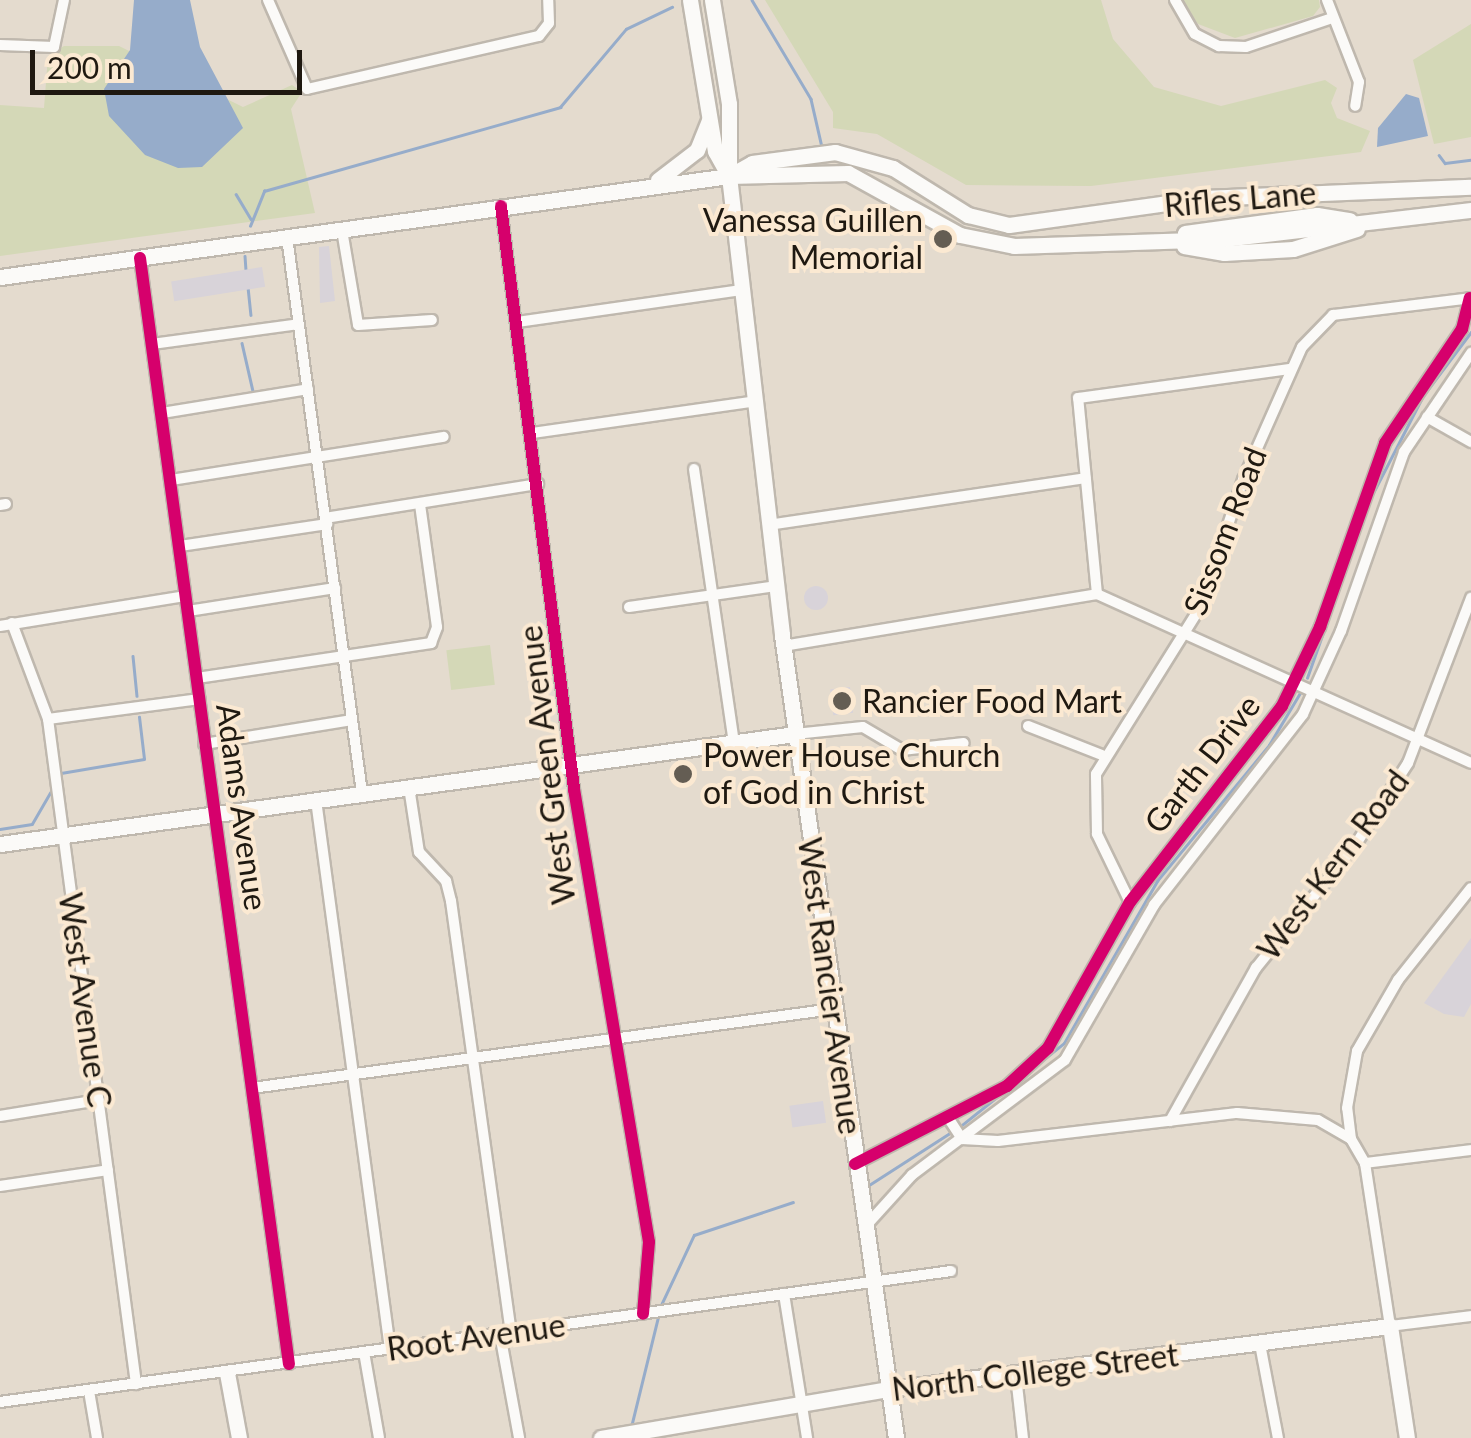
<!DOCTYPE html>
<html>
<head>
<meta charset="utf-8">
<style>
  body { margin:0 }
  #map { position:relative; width:1471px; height:1438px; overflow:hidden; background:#e4dbce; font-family:Lato,sans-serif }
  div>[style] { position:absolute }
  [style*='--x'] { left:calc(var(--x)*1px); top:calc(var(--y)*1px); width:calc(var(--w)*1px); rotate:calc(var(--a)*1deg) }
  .green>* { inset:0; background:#d4d8b7; transform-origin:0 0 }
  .water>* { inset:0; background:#96acca }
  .stream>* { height:2.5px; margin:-1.25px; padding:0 1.25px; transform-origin:1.25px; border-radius:1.25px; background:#96acca }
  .building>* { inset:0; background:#d8d3d9; transform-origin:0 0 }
  .round { border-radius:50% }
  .roads { filter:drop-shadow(2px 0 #bfb8ae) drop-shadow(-2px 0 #bfb8ae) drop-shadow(0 2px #bfb8ae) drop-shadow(0 -2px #bfb8ae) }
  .street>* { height:10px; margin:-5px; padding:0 5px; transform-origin:5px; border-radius:5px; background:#fbfaf8 }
  .secondary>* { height:15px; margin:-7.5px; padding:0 7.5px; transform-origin:7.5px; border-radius:7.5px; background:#fbfaf8 }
  .cycleway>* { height:12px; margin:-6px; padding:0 6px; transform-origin:6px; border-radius:6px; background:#d6006c }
  .dots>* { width:28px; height:28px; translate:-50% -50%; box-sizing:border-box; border:5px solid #fbe9d2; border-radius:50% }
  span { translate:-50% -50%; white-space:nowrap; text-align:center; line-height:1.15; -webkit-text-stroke:8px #fbe9d2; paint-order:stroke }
  .street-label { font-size:32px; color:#1f1911 }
  .poi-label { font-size:32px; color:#1f1911 }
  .right { translate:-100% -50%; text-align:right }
  .left { translate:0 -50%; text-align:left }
  .scale { position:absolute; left:30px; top:50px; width:272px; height:45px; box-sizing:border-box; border:5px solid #1f1911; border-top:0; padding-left:12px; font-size:30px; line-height:35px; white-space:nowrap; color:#1f1911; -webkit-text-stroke:8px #fbe9d2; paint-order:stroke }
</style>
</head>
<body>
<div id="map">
  <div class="green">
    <div style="clip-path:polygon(765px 0,1101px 0,1113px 39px,1154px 87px,1221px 106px,1325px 80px,1337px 88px,1331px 103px,1337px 118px,1370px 131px,1361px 152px,1091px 186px,966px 185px,877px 134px,833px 128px,833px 112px)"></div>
    <div style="clip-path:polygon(1181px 0,1319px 0,1320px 7px,1313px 16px,1235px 38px,1198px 24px)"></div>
    <div style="clip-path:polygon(1471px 24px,1471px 137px,1434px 144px,1413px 60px)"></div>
    <div style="clip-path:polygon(64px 46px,119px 46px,243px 107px,292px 85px,302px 92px,291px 109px,315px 213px,0 256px,0 105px,44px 108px,48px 56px)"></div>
    <div style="left:490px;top:645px;width:40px;height:44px;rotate:83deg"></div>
  </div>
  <div class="water">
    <div style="clip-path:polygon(134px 0,190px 0,200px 47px,243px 128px,202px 167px,178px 168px,145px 155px,109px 116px,104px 89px,130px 50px)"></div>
    <div style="clip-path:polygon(1406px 94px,1419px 98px,1428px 136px,1377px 147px,1378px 128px)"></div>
  </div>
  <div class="stream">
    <div style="--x:752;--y:0;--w:115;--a:59.2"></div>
    <div style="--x:811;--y:99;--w:49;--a:77.1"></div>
    <div style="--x:1439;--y:155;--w:10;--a:53"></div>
    <div style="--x:1445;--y:163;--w:26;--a:-7"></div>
    <div style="--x:236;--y:194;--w:29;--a:59"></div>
    <div style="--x:250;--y:226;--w:38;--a:-68"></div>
    <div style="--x:264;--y:191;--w:308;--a:-15.8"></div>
    <div style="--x:560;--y:107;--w:102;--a:-49.8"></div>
    <div style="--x:626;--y:29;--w:51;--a:-25.6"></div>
    <div style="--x:245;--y:256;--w:13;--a:86"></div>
    <div style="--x:248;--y:287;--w:28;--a:84"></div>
    <div style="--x:242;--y:343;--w:49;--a:77.1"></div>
    <div style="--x:1371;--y:497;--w:114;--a:-62.8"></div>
    <div style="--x:1423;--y:396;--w:80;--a:-53.1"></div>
    <div style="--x:133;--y:656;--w:40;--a:84.3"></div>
    <div style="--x:1307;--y:678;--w:164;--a:-70.5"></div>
    <div style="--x:61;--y:773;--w:84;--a:-9.6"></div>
    <div style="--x:144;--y:759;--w:42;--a:-96.8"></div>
    <div style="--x:0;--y:829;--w:32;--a:-9"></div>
    <div style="--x:32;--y:824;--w:36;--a:-60"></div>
    <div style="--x:962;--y:1125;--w:131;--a:-38.8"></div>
    <div style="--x:1064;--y:1043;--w:187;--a:-60.1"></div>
    <div style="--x:1157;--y:881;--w:176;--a:-50.5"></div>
    <div style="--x:1269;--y:745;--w:61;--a:-59.2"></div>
    <div style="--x:869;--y:1185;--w:96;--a:-32.7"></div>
    <div style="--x:661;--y:1305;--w:77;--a:-64.8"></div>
    <div style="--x:694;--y:1235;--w:104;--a:-18.4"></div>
    <div style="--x:631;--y:1427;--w:117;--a:-76.2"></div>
  </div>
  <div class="building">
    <div style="clip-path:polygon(329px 246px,335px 301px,320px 303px,319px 247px)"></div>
    <div style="left:262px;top:267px;width:20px;height:92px;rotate:81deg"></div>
    <div class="round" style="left:804px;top:586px;width:24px;height:24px"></div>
    <div style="left:850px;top:687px;width:26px;height:20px;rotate:83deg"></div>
    <div style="clip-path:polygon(1471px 938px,1471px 1004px,1464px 1017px,1444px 1014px,1424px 1003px)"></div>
    <div style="left:823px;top:1101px;width:22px;height:34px;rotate:82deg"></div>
  </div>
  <div class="roads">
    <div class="street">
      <div style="--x:268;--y:0;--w:97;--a:66.3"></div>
      <div style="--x:307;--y:89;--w:238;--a:-12.9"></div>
      <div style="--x:539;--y:36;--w:16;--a:-52"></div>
      <div style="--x:549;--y:23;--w:23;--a:-92"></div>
      <div style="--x:1175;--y:0;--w:39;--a:60"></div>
      <div style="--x:1195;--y:34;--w:27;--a:27"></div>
      <div style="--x:1219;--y:46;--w:27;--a:2"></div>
      <div style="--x:1246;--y:47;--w:91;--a:-18.6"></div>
      <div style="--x:1327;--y:0;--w:88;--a:68.7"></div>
      <div style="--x:1359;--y:82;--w:24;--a:99"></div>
      <div style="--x:0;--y:45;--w:54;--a:2.1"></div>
      <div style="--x:54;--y:47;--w:48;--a:-78"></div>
      <div style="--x:501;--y:206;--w:588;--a:82.86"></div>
      <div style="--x:574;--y:789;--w:459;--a:80.6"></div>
      <div style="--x:649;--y:1242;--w:72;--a:94.8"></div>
      <div style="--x:342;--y:230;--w:96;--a:80.4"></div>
      <div style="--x:358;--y:325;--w:74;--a:-3.9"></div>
      <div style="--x:287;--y:237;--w:561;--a:82.32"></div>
      <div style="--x:140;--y:258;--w:1116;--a:82.33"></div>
      <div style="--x:517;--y:322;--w:227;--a:-8.1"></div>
      <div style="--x:152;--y:344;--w:148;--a:-7.7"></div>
      <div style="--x:162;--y:413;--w:148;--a:-9.3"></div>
      <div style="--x:1427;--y:417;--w:51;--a:29.6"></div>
      <div style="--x:532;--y:433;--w:226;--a:-8.1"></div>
      <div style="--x:694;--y:469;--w:278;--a:81.7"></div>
      <div style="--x:171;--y:480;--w:276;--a:-9"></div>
      <div style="--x:0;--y:505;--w:6;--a:-9"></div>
      <div style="--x:325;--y:518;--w:216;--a:-9.1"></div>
      <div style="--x:768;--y:525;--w:321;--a:-8.4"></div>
      <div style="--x:180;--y:546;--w:149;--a:-8.5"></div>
      <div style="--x:1097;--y:594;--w:197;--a:-95.5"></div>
      <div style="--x:1078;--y:398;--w:214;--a:-7.8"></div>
      <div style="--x:1097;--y:594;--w:410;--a:24.3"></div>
      <div style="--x:629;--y:607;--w:148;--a:-8.1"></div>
      <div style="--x:188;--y:611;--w:149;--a:-8.9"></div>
      <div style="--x:12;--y:623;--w:103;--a:69.4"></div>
      <div style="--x:48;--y:719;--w:671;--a:82.46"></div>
      <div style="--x:0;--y:626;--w:187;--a:-9.2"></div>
      <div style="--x:783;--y:646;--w:318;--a:-9.4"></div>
      <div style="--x:197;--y:678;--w:237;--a:-8.5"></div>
      <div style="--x:431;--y:643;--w:17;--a:-69"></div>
      <div style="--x:437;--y:627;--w:123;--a:-97.9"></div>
      <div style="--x:48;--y:719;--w:153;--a:-7.5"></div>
      <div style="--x:1028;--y:726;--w:79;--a:21.4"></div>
      <div style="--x:795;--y:734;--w:68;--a:-5.9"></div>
      <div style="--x:863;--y:727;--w:45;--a:30.5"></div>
      <div style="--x:902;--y:750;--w:62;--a:-6.4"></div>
      <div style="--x:204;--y:744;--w:150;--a:-9.2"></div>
      <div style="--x:409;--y:787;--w:66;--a:81.3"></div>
      <div style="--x:419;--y:852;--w:40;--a:47"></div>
      <div style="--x:446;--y:881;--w:21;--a:76"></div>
      <div style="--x:451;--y:901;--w:435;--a:82.1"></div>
      <div style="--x:316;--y:800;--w:554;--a:82.32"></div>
      <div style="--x:1130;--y:902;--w:76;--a:-115.9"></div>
      <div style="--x:1097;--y:834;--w:60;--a:-91"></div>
      <div style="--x:1096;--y:774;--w:198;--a:-58"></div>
      <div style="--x:1201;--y:606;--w:133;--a:-71.6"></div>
      <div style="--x:1243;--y:480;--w:145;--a:-66.1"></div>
      <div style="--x:1302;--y:347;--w:45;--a:-45.9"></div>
      <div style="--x:1333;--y:315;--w:139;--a:-7"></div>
      <div style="--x:252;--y:1088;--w:586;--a:-7.74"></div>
      <div style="--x:0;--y:1116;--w:100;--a:-9.2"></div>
      <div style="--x:949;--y:1119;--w:24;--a:57"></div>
      <div style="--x:962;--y:1139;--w:36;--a:3"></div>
      <div style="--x:998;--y:1141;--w:241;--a:-6.7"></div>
      <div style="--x:1237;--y:1113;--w:81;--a:4.9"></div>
      <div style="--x:1318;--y:1120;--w:38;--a:30"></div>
      <div style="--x:1351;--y:1139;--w:28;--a:60"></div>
      <div style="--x:1365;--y:1163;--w:165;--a:81.3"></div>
      <div style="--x:1390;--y:1326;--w:82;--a:-7"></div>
      <div style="--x:1170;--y:1121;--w:176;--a:-60.7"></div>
      <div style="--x:1256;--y:968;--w:159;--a:-51.1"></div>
      <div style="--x:1356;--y:844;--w:96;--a:-57.3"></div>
      <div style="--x:1408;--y:763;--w:177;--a:-69.1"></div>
      <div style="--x:1351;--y:1139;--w:31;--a:-97"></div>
      <div style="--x:1347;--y:1108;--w:58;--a:-80"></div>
      <div style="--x:1357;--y:1051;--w:82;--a:-60"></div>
      <div style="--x:1398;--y:980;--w:117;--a:-51.6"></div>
      <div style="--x:1365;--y:1163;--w:107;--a:-7"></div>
      <div style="--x:855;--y:1164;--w:171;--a:-27.2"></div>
      <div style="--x:1007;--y:1086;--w:56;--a:-42.8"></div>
      <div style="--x:1048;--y:1048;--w:167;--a:-60.7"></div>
      <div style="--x:1130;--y:902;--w:248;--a:-52.2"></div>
      <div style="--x:1282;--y:706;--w:88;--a:-64.3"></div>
      <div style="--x:1320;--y:627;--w:195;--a:-70.5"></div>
      <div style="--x:1385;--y:443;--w:138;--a:-56"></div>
      <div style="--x:1462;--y:329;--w:32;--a:-76"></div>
      <div style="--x:0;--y:1186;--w:109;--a:-8.4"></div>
      <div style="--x:865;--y:1227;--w:70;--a:-47.9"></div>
      <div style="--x:912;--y:1175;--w:191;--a:-36.9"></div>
      <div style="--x:1065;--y:1060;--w:179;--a:-60.1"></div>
      <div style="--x:1154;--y:905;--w:242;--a:-52"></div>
      <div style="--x:1303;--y:714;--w:91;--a:-65.4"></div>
      <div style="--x:1341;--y:631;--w:190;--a:-70.6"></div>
      <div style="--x:1404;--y:452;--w:120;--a:-55.9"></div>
      <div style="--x:784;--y:1294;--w:146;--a:80.9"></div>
      <div style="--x:500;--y:1334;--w:106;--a:79.6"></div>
      <div style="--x:1260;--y:1344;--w:96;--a:79.2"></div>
      <div style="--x:364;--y:1352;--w:87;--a:80.1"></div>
      <div style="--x:1016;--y:1376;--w:62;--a:83.6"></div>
      <div style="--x:89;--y:1391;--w:48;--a:80.3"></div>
      <div style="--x:0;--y:1402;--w:960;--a:-7.84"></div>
    </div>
    <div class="secondary">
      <div style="--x:690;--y:0;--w:153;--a:80.6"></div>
      <div style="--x:715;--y:151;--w:29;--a:61"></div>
      <div style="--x:712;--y:0;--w:105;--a:80.7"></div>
      <div style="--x:729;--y:104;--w:72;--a:90"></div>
      <div style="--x:729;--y:176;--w:462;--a:83.4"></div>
      <div style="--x:782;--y:635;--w:811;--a:81.92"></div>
      <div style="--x:729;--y:176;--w:26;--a:-29"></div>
      <div style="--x:752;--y:163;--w:84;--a:-7.5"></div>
      <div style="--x:835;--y:152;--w:60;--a:15.4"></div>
      <div style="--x:893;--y:168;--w:89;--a:32.1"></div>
      <div style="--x:968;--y:215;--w:42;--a:13.7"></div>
      <div style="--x:1009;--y:225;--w:196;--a:-7.9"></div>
      <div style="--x:1203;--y:198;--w:268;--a:-2.4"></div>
      <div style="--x:658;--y:180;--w:49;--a:-37.6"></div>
      <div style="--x:697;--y:150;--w:32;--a:-68"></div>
      <div style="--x:1185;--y:233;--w:133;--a:-7.8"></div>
      <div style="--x:1317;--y:215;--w:33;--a:9"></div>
      <div style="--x:1184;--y:246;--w:41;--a:9.9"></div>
      <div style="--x:1224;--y:253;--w:69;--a:-3.3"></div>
      <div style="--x:1293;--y:249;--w:67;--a:-17.4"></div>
      <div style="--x:0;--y:277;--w:736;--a:-7.89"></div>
      <div style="--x:729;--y:176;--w:119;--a:-1.4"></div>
      <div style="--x:848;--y:173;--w:128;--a:29"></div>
      <div style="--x:960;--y:235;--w:55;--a:11.5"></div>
      <div style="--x:1014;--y:246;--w:209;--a:-1.9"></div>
      <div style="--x:1223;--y:239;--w:250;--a:-6.7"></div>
      <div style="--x:0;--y:844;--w:803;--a:-7.88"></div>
      <div style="--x:227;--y:1373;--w:66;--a:79.5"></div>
      <div style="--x:601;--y:1438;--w:292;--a:-9.7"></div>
      <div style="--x:889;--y:1389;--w:505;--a:-7.17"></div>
      <div style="--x:1390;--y:1326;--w:113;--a:81.4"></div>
    </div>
  </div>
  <div class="cycleway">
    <div style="--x:501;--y:206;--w:588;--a:82.86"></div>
    <div style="--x:574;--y:789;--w:459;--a:80.6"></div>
    <div style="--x:649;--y:1242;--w:72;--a:94.8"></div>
    <div style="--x:140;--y:258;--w:1116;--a:82.33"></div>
    <div style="--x:855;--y:1164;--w:171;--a:-27.2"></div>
    <div style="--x:1007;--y:1086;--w:56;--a:-42.8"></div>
    <div style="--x:1048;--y:1048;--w:167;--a:-60.7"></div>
    <div style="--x:1130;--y:902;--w:248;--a:-52.2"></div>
    <div style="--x:1282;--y:706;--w:88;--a:-64.3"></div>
    <div style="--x:1320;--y:627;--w:195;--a:-70.5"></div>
    <div style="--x:1385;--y:443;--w:138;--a:-56"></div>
    <div style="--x:1462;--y:329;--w:32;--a:-76"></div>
  </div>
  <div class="dots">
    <div style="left:943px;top:239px;background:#645d53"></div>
    <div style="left:842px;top:701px;background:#645d53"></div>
    <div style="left:683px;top:774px;background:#645d53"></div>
  </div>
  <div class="street-label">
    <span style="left:1240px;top:199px;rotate:-5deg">Rifles Lane</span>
    <span style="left:1225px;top:531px;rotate:-69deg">Sissom Road</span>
    <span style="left:1202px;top:764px;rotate:-52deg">Garth Drive</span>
    <span style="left:547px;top:765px;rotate:-97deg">West Green Avenue</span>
    <span style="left:242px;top:807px;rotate:82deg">Adams Avenue</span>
    <span style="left:1333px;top:865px;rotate:-53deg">West Kern Road</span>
    <span style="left:830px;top:986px;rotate:82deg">West Rancier Avenue</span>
    <span style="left:85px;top:1000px;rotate:82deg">West Avenue C</span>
    <span style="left:476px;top:1337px;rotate:-8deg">Root Avenue</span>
    <span style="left:1035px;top:1372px;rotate:-7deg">North College Street</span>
  </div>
  <div class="poi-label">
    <span class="right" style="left:923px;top:239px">Vanessa Guillen<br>Memorial</span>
    <span class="left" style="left:862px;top:701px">Rancier Food Mart</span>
    <span class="left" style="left:703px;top:774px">Power House Church<br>of God in Christ</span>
  </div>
  <div class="scale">200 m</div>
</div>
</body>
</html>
